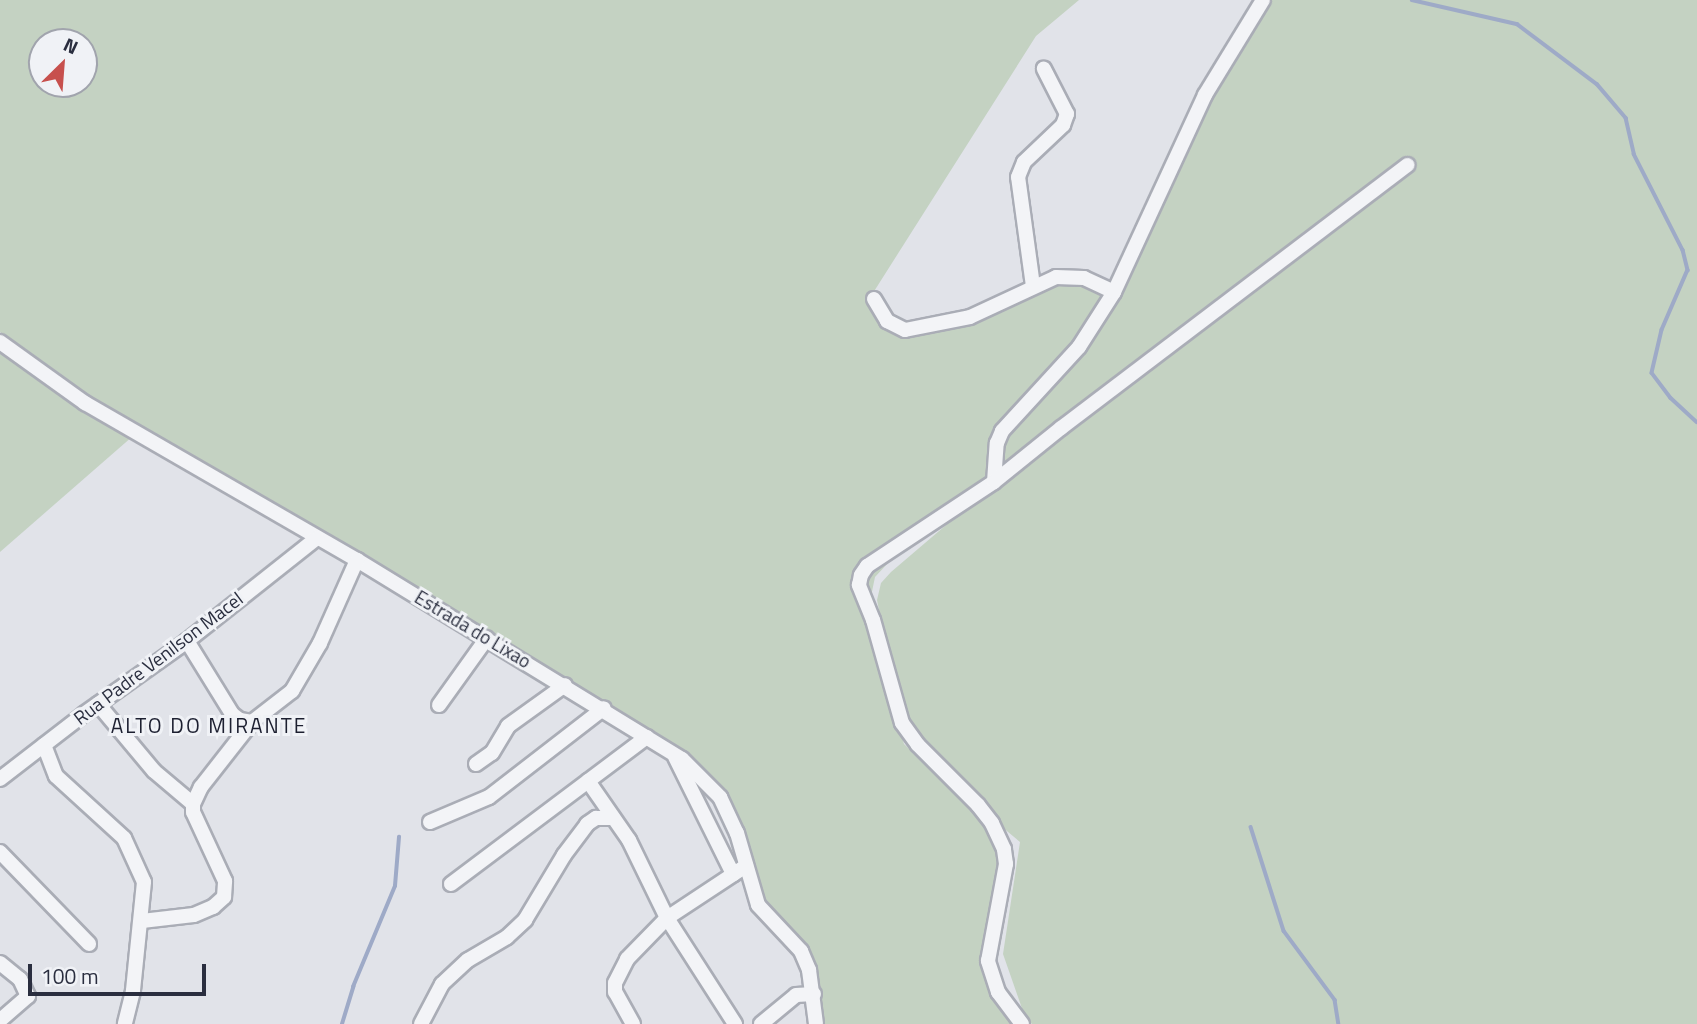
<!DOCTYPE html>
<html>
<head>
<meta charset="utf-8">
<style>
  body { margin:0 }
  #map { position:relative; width:1697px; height:1024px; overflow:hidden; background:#e1e3e9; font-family:"Titillium Web",sans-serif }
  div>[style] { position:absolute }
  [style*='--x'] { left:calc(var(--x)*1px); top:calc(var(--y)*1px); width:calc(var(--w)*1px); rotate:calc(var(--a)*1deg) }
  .green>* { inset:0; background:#c4d2c2 }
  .stream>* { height:3.5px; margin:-1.75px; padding:0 1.75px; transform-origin:1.75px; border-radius:1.75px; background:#9eaac7 }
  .roads { filter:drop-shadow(2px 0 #aaadb6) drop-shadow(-2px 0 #aaadb6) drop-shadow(0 2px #aaadb6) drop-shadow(0 -2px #aaadb6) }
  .street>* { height:14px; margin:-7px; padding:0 7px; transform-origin:7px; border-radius:7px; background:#f3f4f7 }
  span { translate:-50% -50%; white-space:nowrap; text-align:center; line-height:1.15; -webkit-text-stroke:6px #f0f2f6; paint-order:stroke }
  .street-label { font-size:19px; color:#2a2e3f }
  .neighbourhood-label { font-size:21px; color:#1c1f30; letter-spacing:2px }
  .north { position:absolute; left:28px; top:28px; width:70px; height:70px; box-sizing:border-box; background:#f0f2f6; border:2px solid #a1a4ad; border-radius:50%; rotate:25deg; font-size:19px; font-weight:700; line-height:28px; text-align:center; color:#2a2e3f }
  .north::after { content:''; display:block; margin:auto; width:24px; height:32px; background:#c7504d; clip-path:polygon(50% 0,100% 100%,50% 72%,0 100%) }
  .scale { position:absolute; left:28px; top:964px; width:178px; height:32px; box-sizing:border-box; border:4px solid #2a2e3f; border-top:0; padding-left:9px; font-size:21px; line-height:24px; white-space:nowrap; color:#2a2e3f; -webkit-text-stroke:5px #f0f2f6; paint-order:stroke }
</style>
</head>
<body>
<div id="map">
  <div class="green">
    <div style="clip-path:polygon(evenodd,0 0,1079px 0,1036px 36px,866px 304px,897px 333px,919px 334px,970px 322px,1056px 284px,1090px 285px,1107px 293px,1089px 322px,1007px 417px,993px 444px,997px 483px,1007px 475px,1000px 473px,1000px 444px,1014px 423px,1078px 346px,1113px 292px,1158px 195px,1261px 0,1697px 0,1697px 1024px,1032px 1024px,1025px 1017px,1003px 954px,1020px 842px,960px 792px,902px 726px,877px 600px,881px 583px,891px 572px,993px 485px,888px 563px,875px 577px,868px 611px,904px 744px,990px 827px,1005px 865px,1002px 892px,979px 964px,994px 997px,1013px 1024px,823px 1024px,821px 991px,808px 954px,800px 941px,764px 905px,728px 801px,710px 778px,686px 755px,318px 531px,92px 402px,0 332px,0 0,42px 42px,84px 42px,84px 84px,42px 84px,42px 42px)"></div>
    <div style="clip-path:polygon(0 347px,133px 436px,0 552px)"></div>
  </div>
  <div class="stream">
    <div style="--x:1412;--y:0;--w:108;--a:12.9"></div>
    <div style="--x:1517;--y:24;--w:100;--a:36.9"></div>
    <div style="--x:1597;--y:84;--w:45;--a:49.5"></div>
    <div style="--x:1626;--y:118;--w:37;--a:77"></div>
    <div style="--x:1634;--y:154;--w:108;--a:63"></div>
    <div style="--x:1683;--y:250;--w:21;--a:76"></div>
    <div style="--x:1688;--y:270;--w:65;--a:113.4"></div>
    <div style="--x:1662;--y:330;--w:44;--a:103.1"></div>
    <div style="--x:1652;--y:373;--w:31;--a:53"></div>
    <div style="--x:1671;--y:398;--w:35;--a:43"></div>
    <div style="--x:1251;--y:827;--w:109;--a:72.4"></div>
    <div style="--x:1284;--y:931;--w:86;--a:53.5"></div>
    <div style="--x:1335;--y:1000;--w:24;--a:81"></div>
    <div style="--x:342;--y:1024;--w:39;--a:-73"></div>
    <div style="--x:353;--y:987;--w:109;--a:-67.4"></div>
    <div style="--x:395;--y:886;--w:49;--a:-85.3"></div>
  </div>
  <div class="roads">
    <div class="street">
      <div style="--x:1033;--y:286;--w:110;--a:-97.8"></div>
      <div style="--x:1018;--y:177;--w:16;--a:-68"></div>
      <div style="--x:1024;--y:162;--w:54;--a:-43.5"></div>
      <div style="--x:1063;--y:125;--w:12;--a:-70"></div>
      <div style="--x:1067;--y:114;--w:51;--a:-117.1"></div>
      <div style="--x:874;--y:299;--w:26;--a:59"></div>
      <div style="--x:887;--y:321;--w:20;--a:27"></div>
      <div style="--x:905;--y:330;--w:66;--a:-11.3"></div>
      <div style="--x:970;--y:317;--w:95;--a:-24.9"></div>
      <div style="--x:1056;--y:277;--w:28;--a:2"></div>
      <div style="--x:1084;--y:278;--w:33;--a:25"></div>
      <div style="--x:0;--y:342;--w:105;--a:35.7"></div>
      <div style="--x:85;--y:403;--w:314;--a:30"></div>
      <div style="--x:357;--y:560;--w:381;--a:31.5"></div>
      <div style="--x:682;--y:759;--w:54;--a:45"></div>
      <div style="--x:720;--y:797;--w:40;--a:65"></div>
      <div style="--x:737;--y:833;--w:75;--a:73.7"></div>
      <div style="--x:758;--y:905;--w:63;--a:46.9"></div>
      <div style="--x:801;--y:951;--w:21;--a:67"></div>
      <div style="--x:809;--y:970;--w:54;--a:82.6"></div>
      <div style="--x:994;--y:482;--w:39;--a:-86"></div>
      <div style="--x:997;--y:443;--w:13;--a:-67"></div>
      <div style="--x:1002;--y:431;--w:114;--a:-47.5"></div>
      <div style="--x:1079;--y:347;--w:65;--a:-57.5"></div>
      <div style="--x:1114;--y:292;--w:217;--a:-65.2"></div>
      <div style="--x:1205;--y:95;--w:111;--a:-58.6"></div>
      <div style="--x:187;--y:641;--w:86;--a:58.3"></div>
      <div style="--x:232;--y:714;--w:10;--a:37"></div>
      <div style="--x:240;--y:720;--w:12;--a:9"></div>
      <div style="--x:252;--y:722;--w:51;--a:-37.8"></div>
      <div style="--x:292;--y:691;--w:56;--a:-59.7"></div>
      <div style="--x:320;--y:643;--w:91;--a:-66"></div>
      <div style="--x:98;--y:704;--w:87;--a:50.1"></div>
      <div style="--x:154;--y:771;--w:51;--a:40.2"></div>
      <div style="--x:439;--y:705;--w:82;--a:-54.4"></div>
      <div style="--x:44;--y:745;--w:33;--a:69"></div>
      <div style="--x:56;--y:776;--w:92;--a:42.4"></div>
      <div style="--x:124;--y:838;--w:48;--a:65.6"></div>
      <div style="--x:144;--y:882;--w:110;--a:95.8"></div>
      <div style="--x:133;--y:991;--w:34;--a:104"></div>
      <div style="--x:675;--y:757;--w:131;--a:63.6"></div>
      <div style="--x:476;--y:764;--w:19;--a:-35"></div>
      <div style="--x:492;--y:753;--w:31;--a:-59"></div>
      <div style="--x:508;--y:726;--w:70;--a:-35.7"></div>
      <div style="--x:0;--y:779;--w:106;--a:-37.7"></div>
      <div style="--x:84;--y:714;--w:126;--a:-35.3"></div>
      <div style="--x:187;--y:641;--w:166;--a:-38.4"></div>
      <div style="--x:588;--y:781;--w:72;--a:55.2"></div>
      <div style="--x:629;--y:840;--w:87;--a:64"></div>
      <div style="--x:667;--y:918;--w:126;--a:57.3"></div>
      <div style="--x:430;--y:822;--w:64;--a:-23"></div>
      <div style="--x:489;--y:797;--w:145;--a:-37.7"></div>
      <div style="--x:0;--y:852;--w:128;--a:45.9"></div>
      <div style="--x:451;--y:884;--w:245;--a:-36.9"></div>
      <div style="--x:142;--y:921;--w:52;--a:-6.6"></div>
      <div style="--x:194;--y:915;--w:21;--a:-23"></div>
      <div style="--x:213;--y:907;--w:15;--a:-42"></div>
      <div style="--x:224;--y:897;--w:16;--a:-86"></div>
      <div style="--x:225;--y:881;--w:76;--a:-114.9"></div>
      <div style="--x:193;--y:812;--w:8;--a:-90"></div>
      <div style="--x:193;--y:804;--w:19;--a:-65"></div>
      <div style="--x:201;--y:787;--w:83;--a:-51.9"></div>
      <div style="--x:0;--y:963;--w:26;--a:39"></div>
      <div style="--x:20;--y:979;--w:19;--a:65"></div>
      <div style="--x:28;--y:996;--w:37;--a:139"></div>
      <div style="--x:421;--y:1024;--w:45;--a:-62.3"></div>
      <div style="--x:442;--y:984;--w:35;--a:-43"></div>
      <div style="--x:468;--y:960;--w:45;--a:-30.5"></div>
      <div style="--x:507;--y:937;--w:25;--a:-43"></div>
      <div style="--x:525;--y:920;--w:76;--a:-59"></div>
      <div style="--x:564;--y:855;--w:39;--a:-53"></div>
      <div style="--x:587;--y:824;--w:11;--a:-34"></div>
      <div style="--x:596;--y:818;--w:17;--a:0"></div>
      <div style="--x:633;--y:1024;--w:37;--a:-119"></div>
      <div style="--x:615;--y:992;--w:9;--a:-90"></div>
      <div style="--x:615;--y:983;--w:27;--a:-63"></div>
      <div style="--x:627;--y:959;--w:57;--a:-45.7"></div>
      <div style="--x:667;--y:918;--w:95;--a:-33.4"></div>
      <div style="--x:761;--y:1024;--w:45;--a:-39.6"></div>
      <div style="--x:796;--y:995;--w:18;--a:-3"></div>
      <div style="--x:1022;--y:1024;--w:40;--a:-127"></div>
      <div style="--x:998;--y:992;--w:33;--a:-108"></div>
      <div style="--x:988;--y:961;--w:99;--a:-79.5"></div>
      <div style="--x:1006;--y:864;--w:15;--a:-98"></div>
      <div style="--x:1004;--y:849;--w:29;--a:-115"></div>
      <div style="--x:992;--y:823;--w:23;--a:-128"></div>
      <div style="--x:978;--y:805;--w:85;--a:-135"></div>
      <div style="--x:918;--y:745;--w:27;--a:-126"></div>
      <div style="--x:902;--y:723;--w:107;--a:-105.7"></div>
      <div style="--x:873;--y:620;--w:38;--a:-112"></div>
      <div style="--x:859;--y:585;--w:10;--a:-79"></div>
      <div style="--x:861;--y:575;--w:11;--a:-56"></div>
      <div style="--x:867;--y:566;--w:152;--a:-33.5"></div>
      <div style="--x:994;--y:482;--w:86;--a:-38.9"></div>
      <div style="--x:1061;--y:428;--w:435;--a:-37.2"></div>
    </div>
  </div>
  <div class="street-label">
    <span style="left:473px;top:629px;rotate:31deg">Estrada do Lixao</span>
    <span style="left:158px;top:658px;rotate:-37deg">Rua Padre Venilson Macel</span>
  </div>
  <div class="neighbourhood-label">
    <span style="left:209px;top:725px">ALTO DO MIRANTE</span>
  </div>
  <div class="north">N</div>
  <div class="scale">100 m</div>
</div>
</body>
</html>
